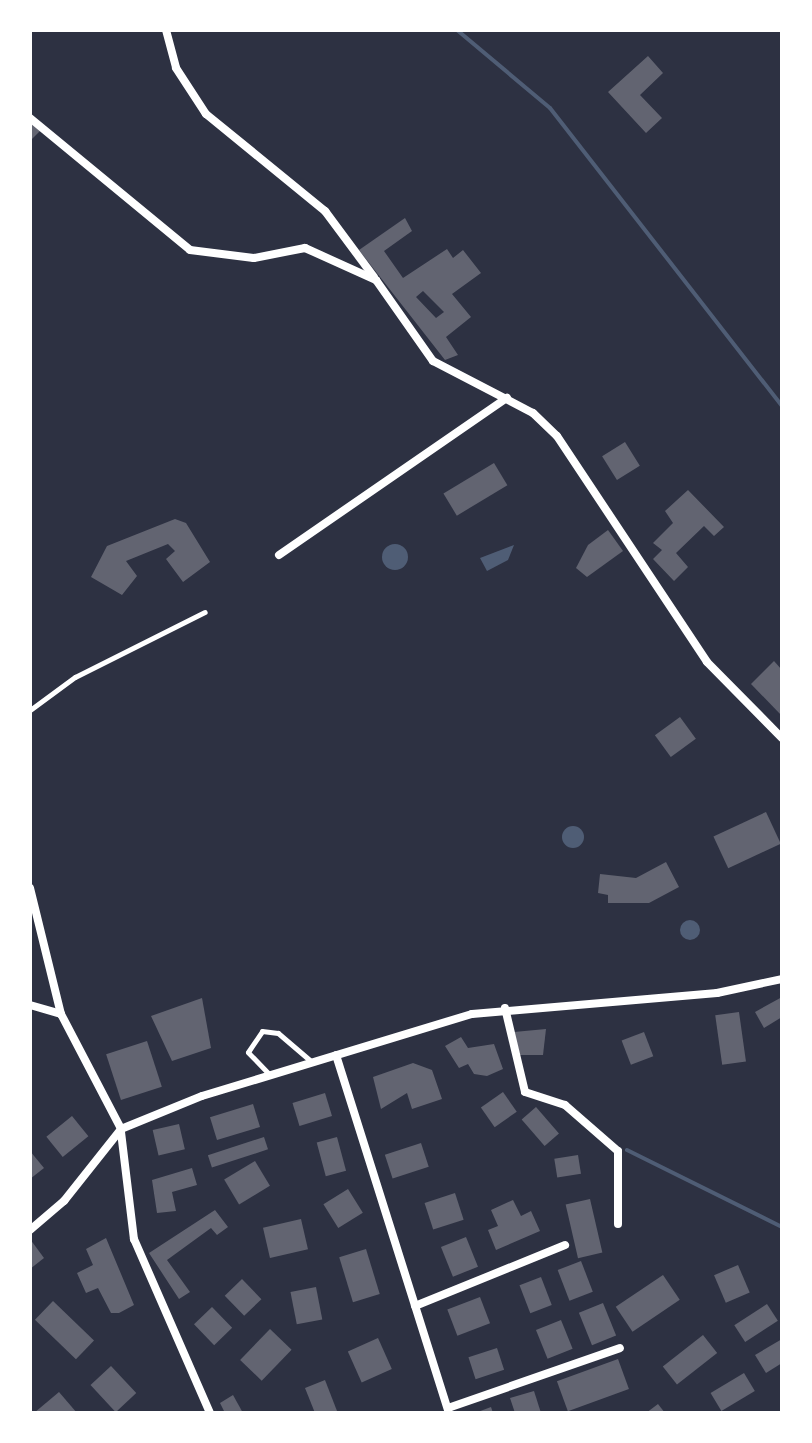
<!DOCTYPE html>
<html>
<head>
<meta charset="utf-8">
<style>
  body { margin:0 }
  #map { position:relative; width:812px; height:1443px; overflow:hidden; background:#2d3142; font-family:Karla,sans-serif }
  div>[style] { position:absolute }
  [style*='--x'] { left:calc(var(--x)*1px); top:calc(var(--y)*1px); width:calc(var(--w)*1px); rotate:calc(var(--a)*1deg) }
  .water>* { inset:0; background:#4f5d75 }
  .round { border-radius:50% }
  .stream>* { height:4px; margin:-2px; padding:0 2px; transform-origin:2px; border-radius:2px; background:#4f5d75 }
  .building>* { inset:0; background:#626471; transform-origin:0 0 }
  .service>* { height:5px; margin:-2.5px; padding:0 2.5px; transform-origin:2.5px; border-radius:2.5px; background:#fff }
  .minor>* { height:8px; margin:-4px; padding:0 4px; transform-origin:4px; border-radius:4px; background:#fff }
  span { translate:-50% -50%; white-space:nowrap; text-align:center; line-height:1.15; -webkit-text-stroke:7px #fff; paint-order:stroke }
  .frame { position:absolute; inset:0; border:32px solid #fff; pointer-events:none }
</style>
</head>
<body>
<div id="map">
  <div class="water">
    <div class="round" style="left:382px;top:544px;width:26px;height:26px"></div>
    <div style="clip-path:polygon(514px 545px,508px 560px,487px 571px,480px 558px)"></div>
    <div class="round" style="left:562px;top:826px;width:22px;height:22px"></div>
    <div class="round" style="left:680px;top:920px;width:20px;height:20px"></div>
  </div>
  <div class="stream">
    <div style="--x:457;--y:30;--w:121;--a:40"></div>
    <div style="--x:550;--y:108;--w:378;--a:52.1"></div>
    <div style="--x:627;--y:1150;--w:173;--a:26.4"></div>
  </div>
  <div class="building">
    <div style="clip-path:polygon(648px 56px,663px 73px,640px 95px,662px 118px,646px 133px,608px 92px)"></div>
    <div style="clip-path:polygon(30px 123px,42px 129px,30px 141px)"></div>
    <div style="clip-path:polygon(evenodd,405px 218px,412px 231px,384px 251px,403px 278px,447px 249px,453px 258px,463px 250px,481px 273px,452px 294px,471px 317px,446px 337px,458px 355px,445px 360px,359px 250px,405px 218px,423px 291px,444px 312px,436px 318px,416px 297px,423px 291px)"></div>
    <div style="left:625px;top:442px;width:28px;height:27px;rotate:58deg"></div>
    <div style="left:494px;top:463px;width:26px;height:59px;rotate:59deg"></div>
    <div style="clip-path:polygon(688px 490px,724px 527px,714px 536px,704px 526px,676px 553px,688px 567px,674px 581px,653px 559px,662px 550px,653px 543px,673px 523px,665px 511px)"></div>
    <div style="clip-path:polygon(175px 519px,186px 523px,210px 562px,183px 582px,166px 559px,175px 551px,168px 544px,126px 561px,137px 576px,122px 595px,91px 577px,107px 546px)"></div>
    <div style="clip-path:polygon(608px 530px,623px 551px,587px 577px,576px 568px,588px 545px)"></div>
    <div style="clip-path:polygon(774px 661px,782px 670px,782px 716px,751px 684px)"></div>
    <div style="left:680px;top:717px;width:27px;height:31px;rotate:54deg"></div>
    <div style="left:766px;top:812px;width:35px;height:58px;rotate:65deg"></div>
    <div style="clip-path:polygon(666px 862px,679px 887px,649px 903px,608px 903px,608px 895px,598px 893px,600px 874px,636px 878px)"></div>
    <div style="clip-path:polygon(782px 997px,782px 1017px,764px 1028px,755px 1012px)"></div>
    <div style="clip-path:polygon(202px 998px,211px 1048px,172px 1061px,151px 1016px)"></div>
    <div style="left:739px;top:1012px;width:50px;height:24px;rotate:82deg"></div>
    <div style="clip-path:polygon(546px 1029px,543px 1055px,520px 1055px,514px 1032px)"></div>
    <div style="left:644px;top:1032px;width:26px;height:24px;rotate:69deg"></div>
    <div style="clip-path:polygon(461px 1037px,468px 1048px,494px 1044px,503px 1069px,487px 1076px,474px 1074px,468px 1064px,459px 1068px,445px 1046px)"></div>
    <div style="left:147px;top:1041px;width:48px;height:43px;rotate:72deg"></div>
    <div style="clip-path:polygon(413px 1063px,432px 1070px,442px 1099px,412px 1109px,407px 1093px,381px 1109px,373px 1077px)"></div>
    <div style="left:503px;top:1092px;width:24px;height:27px;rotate:55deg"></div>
    <div style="left:325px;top:1093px;width:24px;height:34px;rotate:73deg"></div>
    <div style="left:253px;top:1104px;width:24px;height:45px;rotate:73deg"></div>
    <div style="left:536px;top:1107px;width:35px;height:19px;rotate:49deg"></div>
    <div style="left:72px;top:1116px;width:26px;height:33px;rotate:51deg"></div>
    <div style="left:179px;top:1124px;width:26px;height:27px;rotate:77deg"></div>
    <div style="left:264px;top:1137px;width:13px;height:59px;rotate:72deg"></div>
    <div style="left:337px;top:1137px;width:35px;height:21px;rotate:75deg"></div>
    <div style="left:421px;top:1143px;width:25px;height:38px;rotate:72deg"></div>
    <div style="clip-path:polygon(30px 1151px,44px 1168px,30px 1179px)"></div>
    <div style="left:578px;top:1155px;width:19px;height:24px;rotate:81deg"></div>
    <div style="left:255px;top:1161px;width:29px;height:36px;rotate:59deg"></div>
    <div style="clip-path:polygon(192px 1168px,197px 1185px,172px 1192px,176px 1211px,157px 1213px,152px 1180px)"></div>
    <div style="left:348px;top:1189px;width:28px;height:29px;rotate:58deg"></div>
    <div style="left:455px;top:1193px;width:28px;height:32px;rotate:72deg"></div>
    <div style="left:590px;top:1199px;width:55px;height:25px;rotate:77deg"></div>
    <div style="clip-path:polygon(513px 1200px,521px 1216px,531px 1211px,540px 1231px,496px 1250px,488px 1230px,498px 1226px,491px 1210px)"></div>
    <div style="clip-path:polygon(215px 1210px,228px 1227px,217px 1235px,211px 1228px,167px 1260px,190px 1292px,179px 1299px,149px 1253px)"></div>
    <div style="left:301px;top:1219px;width:31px;height:39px;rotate:77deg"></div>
    <div style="left:466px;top:1237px;width:32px;height:27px;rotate:68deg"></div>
    <div style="clip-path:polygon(106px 1238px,134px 1305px,119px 1313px,111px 1313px,98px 1288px,86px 1293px,77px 1273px,93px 1265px,86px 1249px)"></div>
    <div style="clip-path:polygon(30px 1239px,44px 1258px,30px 1269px)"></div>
    <div style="left:366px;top:1249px;width:47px;height:28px;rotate:73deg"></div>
    <div style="left:581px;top:1261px;width:33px;height:25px;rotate:69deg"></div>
    <div style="left:738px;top:1265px;width:30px;height:26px;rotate:67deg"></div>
    <div style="left:663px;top:1275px;width:30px;height:57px;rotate:56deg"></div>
    <div style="left:541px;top:1277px;width:30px;height:23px;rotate:69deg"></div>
    <div style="left:242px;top:1279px;width:28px;height:24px;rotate:46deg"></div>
    <div style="left:316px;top:1287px;width:33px;height:26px;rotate:79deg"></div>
    <div style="left:480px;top:1297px;width:28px;height:35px;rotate:69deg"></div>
    <div style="left:53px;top:1301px;width:57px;height:26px;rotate:44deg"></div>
    <div style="left:603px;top:1303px;width:35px;height:26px;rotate:68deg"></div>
    <div style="left:767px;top:1304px;width:20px;height:39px;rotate:57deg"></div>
    <div style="left:212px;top:1307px;width:29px;height:25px;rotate:46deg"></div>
    <div style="left:561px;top:1320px;width:31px;height:27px;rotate:68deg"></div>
    <div style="left:270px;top:1329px;width:30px;height:43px;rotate:44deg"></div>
    <div style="left:703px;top:1335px;width:23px;height:51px;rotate:52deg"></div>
    <div style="left:378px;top:1338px;width:34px;height:33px;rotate:66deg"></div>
    <div style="clip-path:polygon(782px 1339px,782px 1363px,766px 1373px,755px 1355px)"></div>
    <div style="left:497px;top:1348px;width:23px;height:30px;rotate:72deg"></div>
    <div style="left:618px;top:1359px;width:32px;height:65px;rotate:70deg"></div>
    <div style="left:111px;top:1366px;width:37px;height:28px;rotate:47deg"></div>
    <div style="left:744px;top:1373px;width:21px;height:39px;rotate:59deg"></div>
    <div style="clip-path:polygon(325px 1380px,337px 1411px,315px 1413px,305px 1388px)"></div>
    <div style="clip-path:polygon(534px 1391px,541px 1413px,515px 1413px,510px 1398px)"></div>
    <div style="clip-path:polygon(59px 1392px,77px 1413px,34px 1413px)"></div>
    <div style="clip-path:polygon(233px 1395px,243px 1413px,225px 1413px,220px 1403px)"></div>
    <div style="clip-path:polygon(658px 1404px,665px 1413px,646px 1413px)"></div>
    <div style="clip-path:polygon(491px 1407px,493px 1413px,475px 1413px)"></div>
  </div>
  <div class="service">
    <div style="--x:30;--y:710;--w:56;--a:-36.3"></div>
    <div style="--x:75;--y:677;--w:145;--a:-26.6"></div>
    <div style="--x:269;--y:1074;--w:30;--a:-134"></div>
    <div style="--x:248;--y:1052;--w:25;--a:-56"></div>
    <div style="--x:262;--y:1031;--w:16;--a:7"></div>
    <div style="--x:278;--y:1033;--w:45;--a:40.5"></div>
  </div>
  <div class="minor">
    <div style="--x:166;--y:30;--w:39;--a:75"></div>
    <div style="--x:176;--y:68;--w:55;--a:56.9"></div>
    <div style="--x:206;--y:114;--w:154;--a:39.2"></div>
    <div style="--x:325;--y:211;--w:82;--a:53.4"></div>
    <div style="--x:30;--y:118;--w:207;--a:39.5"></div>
    <div style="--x:190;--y:250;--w:64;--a:7.1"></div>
    <div style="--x:254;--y:258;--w:52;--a:-11.1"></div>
    <div style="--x:305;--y:248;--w:78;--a:24.3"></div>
    <div style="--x:376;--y:280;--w:99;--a:54.9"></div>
    <div style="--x:433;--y:361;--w:113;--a:27.5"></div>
    <div style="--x:533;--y:413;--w:33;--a:44"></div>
    <div style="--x:557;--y:436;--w:271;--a:56.4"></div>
    <div style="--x:707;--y:662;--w:107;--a:45.4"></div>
    <div style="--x:279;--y:555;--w:277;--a:-34.6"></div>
    <div style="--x:30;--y:888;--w:130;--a:76.2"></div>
    <div style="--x:61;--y:1014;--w:130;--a:62.4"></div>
    <div style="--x:30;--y:1005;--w:32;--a:16"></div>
    <div style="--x:505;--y:1008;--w:86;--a:76.6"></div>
    <div style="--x:525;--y:1092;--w:42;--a:18"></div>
    <div style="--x:565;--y:1105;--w:70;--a:41"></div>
    <div style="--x:618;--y:1151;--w:73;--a:90"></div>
    <div style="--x:336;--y:1055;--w:375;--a:72.5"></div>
    <div style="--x:121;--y:1132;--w:108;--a:83.1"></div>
    <div style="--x:134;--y:1239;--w:190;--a:66.4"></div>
    <div style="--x:30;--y:1230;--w:45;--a:-40.5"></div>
    <div style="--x:64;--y:1201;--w:92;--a:-51.6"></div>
    <div style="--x:121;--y:1129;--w:87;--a:-22.2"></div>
    <div style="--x:202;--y:1096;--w:282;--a:-16.9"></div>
    <div style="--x:472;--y:1014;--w:246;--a:-4.9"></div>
    <div style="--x:717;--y:993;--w:66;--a:-12.2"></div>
    <div style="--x:415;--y:1306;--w:162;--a:-22.1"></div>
    <div style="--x:448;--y:1408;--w:182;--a:-19.2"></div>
  </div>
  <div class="frame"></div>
</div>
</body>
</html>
